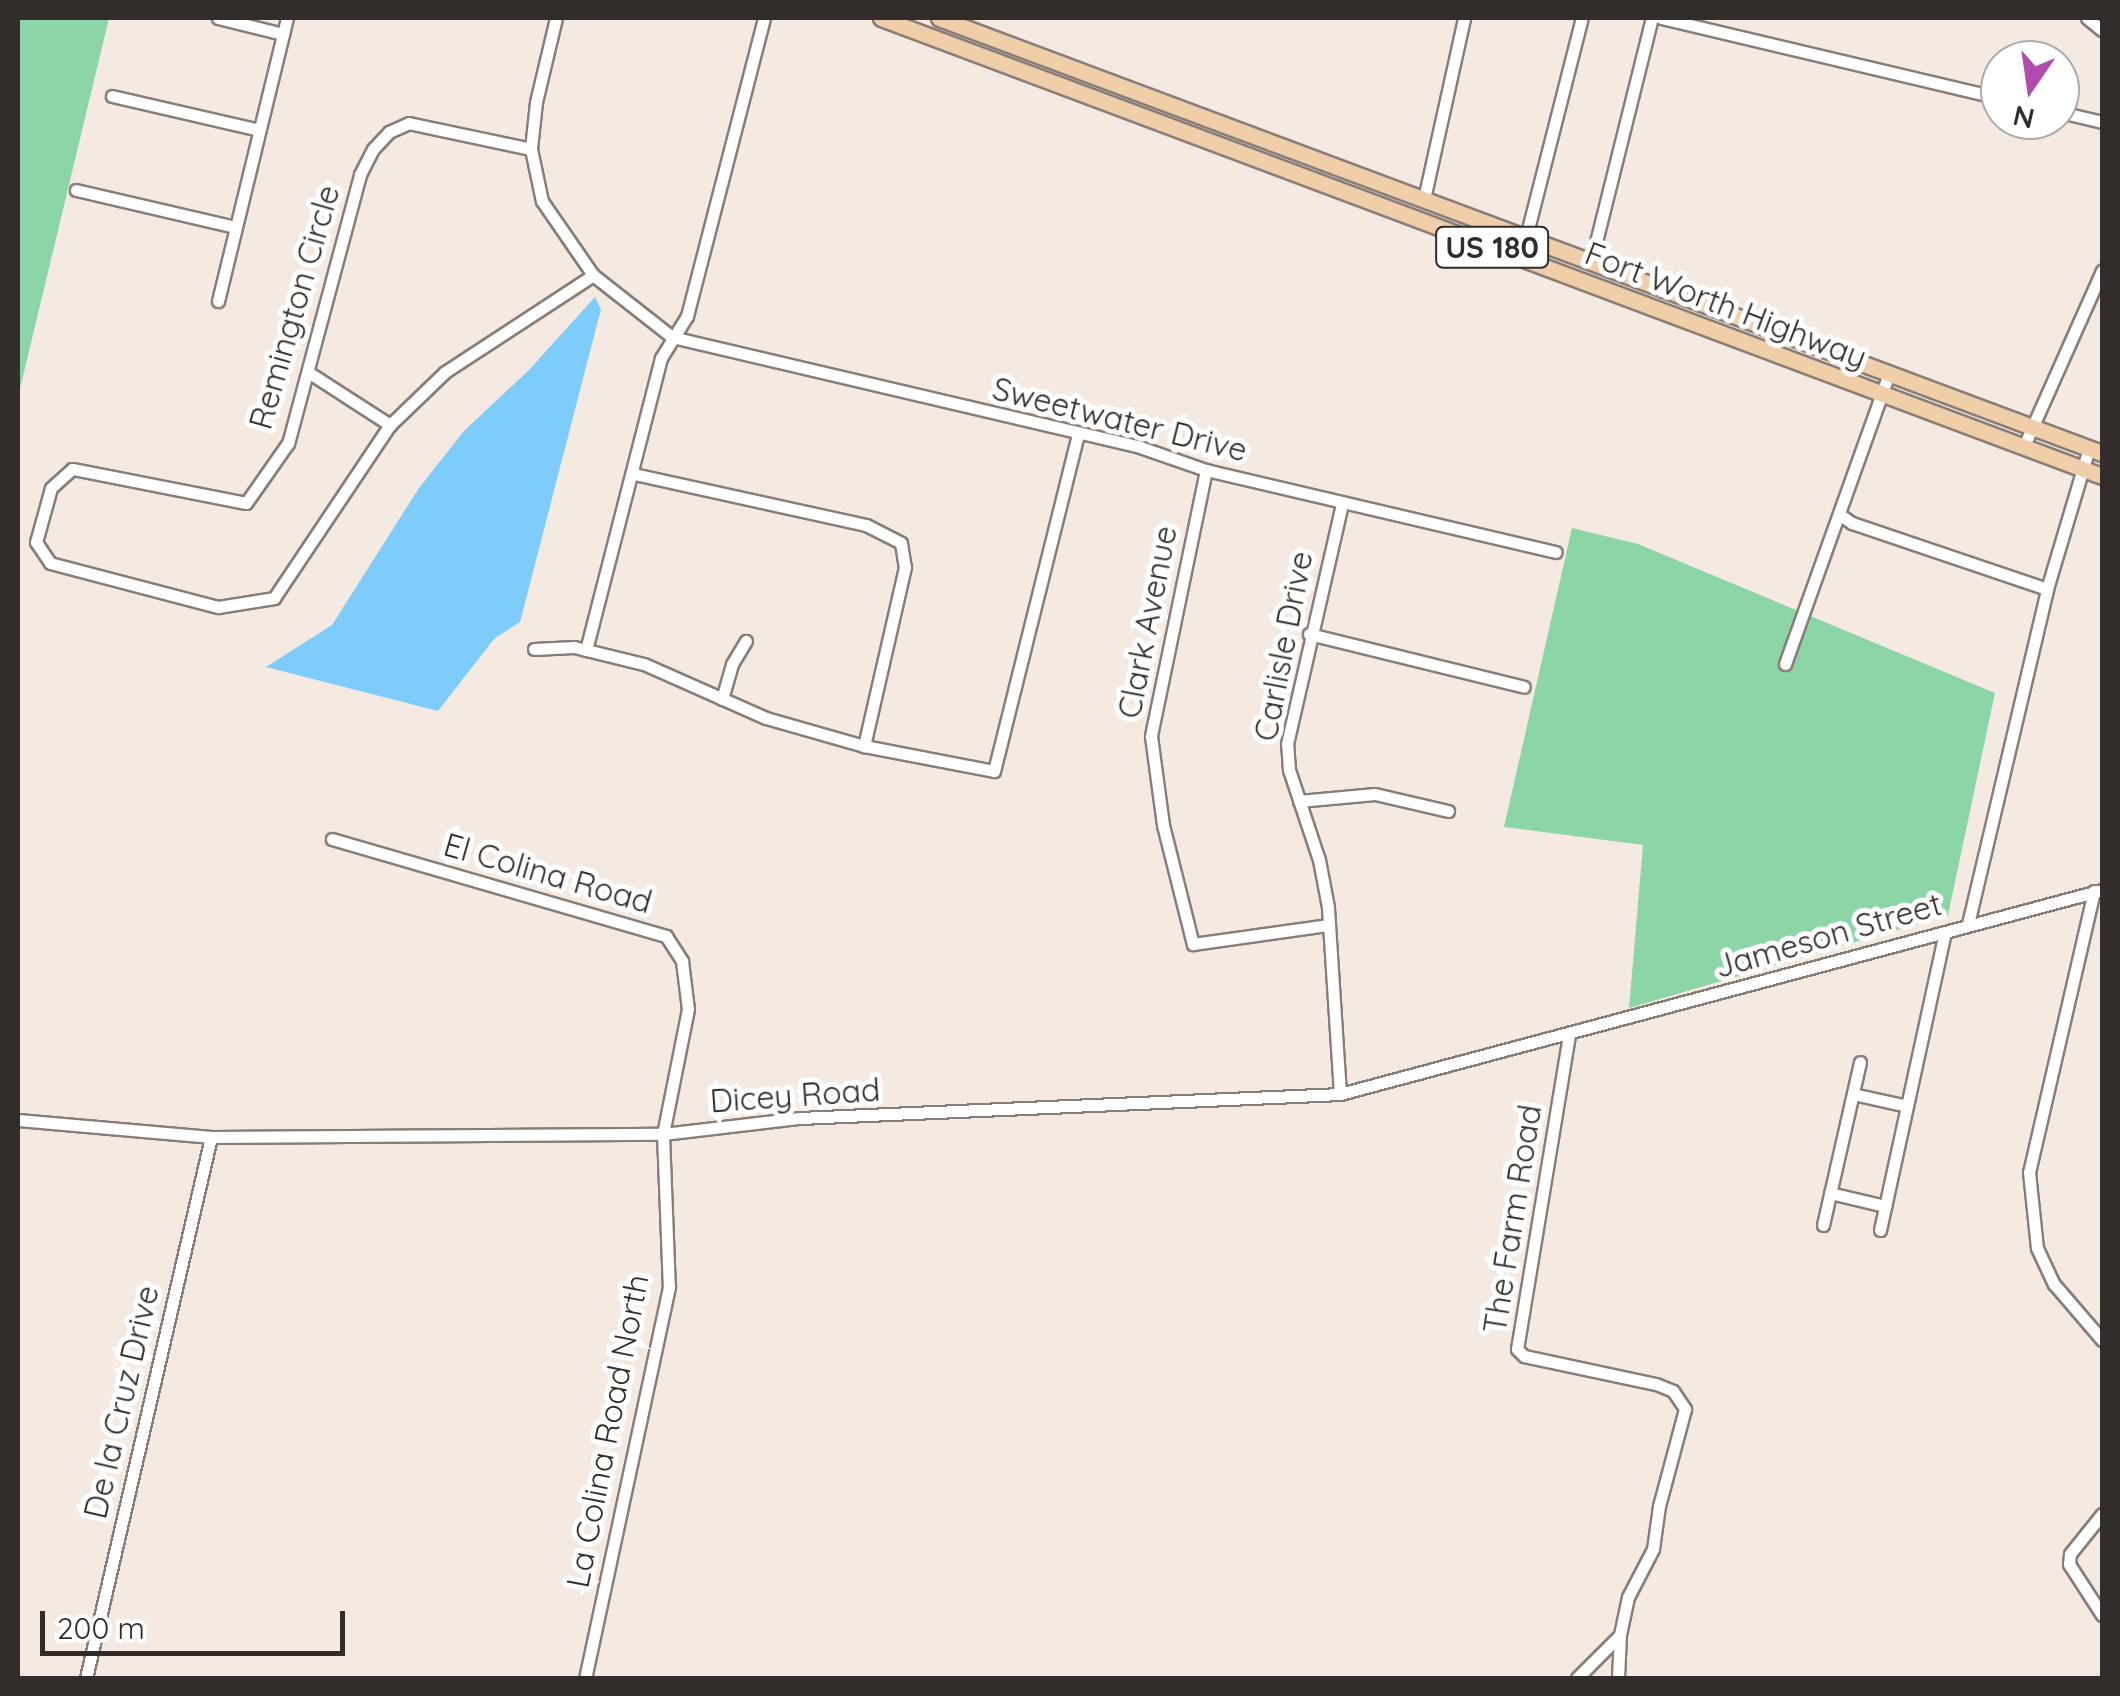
<!DOCTYPE html>
<html>
<head>
<meta charset="utf-8">
<style>
  body { margin:0 }
  #map { position:relative; width:2120px; height:1696px; overflow:hidden; background:#f5eae2; font-family:Quicksand,sans-serif }
  div>[style] { position:absolute }
  [style*='--x'] { left:calc(var(--x)*1px); top:calc(var(--y)*1px); width:calc(var(--w)*1px); rotate:calc(var(--a)*1deg) }
  .green>* { inset:0; background:#8bd5a7 }
  .water>* { inset:0; background:#7dccfb }
  .roads { filter:drop-shadow(2px 0 #887e77) drop-shadow(-2px 0 #887e77) drop-shadow(0 2px #887e77) drop-shadow(0 -2px #887e77) }
  .minor>* { height:11px; margin:-5.5px; padding:0 5.5px; transform-origin:5.5px; border-radius:5.5px; background:#fff }
  .major>* { height:15px; margin:-7.5px; padding:0 7.5px; transform-origin:7.5px; border-radius:7.5px; background:#f0cea9 }
  span { translate:-50% -50%; white-space:nowrap; text-align:center; line-height:1.15; -webkit-text-stroke:10px #fff; paint-order:stroke }
  .shield-label span { padding:2px 8px; background:#fff; border:2px solid; border-radius:8px; -webkit-text-stroke-width:0 }
  .shield-label { font-size:30px; color:#322d2b; font-weight:700 }
  .street-label { font-size:32px; color:#322d2b }
  .frame { position:absolute; inset:0; border:20px solid #322d2b; pointer-events:none }
  .north { position:absolute; left:1980px; top:40px; width:100px; height:100px; box-sizing:border-box; background:#fff; border:2px solid #adabaa; border-radius:50%; rotate:193deg; font-size:28px; font-weight:700; line-height:40px; text-align:center; color:#322d2b }
  .north::after { content:''; display:block; margin:auto; width:35px; height:45px; background:#b24baf; clip-path:polygon(50% 0,100% 100%,50% 72%,0 100%) }
  .scale { position:absolute; left:40px; top:1611px; width:305px; height:45px; box-sizing:border-box; border:5px solid #322d2b; border-top:0; padding-left:12px; font-size:30px; line-height:35px; white-space:nowrap; color:#322d2b; -webkit-text-stroke:8px #fff; paint-order:stroke }
</style>
</head>
<body>
<div id="map">
  <div class="green">
    <div style="clip-path:polygon(18px 18px,109px 18px,18px 397px)"></div>
    <div style="clip-path:polygon(1572px 528px,1638px 544px,1995px 693px,1948px 915px,1629px 1008px,1643px 845px,1504px 827px)"></div>
  </div>
  <div class="water">
    <div style="clip-path:polygon(595px 297px,601px 309px,520px 622px,494px 639px,438px 711px,266px 667px,332px 625px,419px 488px,464px 431px,529px 370px)"></div>
  </div>
  <div class="roads">
    <div class="minor">
      <div style="--x:218;--y:18;--w:67;--a:13.8"></div>
      <div style="--x:556;--y:18;--w:86;--a:103.4"></div>
      <div style="--x:536;--y:102;--w:47;--a:96.1"></div>
      <div style="--x:531;--y:149;--w:53;--a:78.1"></div>
      <div style="--x:542;--y:201;--w:90;--a:55.4"></div>
      <div style="--x:593;--y:275;--w:100;--a:38.1"></div>
      <div style="--x:672;--y:337;--w:481;--a:13.2"></div>
      <div style="--x:1140;--y:447;--w:70;--a:19.2"></div>
      <div style="--x:1206;--y:470;--w:359;--a:13.2"></div>
      <div style="--x:1661;--y:18;--w:348;--a:13.3"></div>
      <div style="--x:2087;--y:18;--w:19;--a:39"></div>
      <div style="--x:112;--y:96;--w:151;--a:13"></div>
      <div style="--x:2060;--y:112;--w:43;--a:13.4"></div>
      <div style="--x:531;--y:149;--w:125;--a:-168"></div>
      <div style="--x:409;--y:123;--w:22;--a:156"></div>
      <div style="--x:389;--y:132;--w:23;--a:133"></div>
      <div style="--x:373;--y:149;--w:29;--a:117"></div>
      <div style="--x:360;--y:175;--w:278;--a:105"></div>
      <div style="--x:288;--y:443;--w:73;--a:125"></div>
      <div style="--x:246;--y:503;--w:177;--a:-168.9"></div>
      <div style="--x:72;--y:469;--w:28;--a:138"></div>
      <div style="--x:51;--y:488;--w:56;--a:105.5"></div>
      <div style="--x:36;--y:542;--w:25;--a:56"></div>
      <div style="--x:50;--y:563;--w:174;--a:14.7"></div>
      <div style="--x:218;--y:607;--w:57;--a:-9.1"></div>
      <div style="--x:274;--y:598;--w:208;--a:-56.2"></div>
      <div style="--x:390;--y:425;--w:76;--a:-43.9"></div>
      <div style="--x:445;--y:372;--w:177;--a:-33.2"></div>
      <div style="--x:76;--y:190;--w:163;--a:13.1"></div>
      <div style="--x:1424;--y:199;--w:185;--a:-77.5"></div>
      <div style="--x:1526;--y:237;--w:226;--a:-75.7"></div>
      <div style="--x:1591;--y:262;--w:252;--a:-76"></div>
      <div style="--x:218;--y:301;--w:291;--a:-76.3"></div>
      <div style="--x:308;--y:372;--w:98;--a:32.9"></div>
      <div style="--x:2024;--y:446;--w:192;--a:-66"></div>
      <div style="--x:1206;--y:470;--w:272;--a:101.7"></div>
      <div style="--x:1151;--y:736;--w:90;--a:82.3"></div>
      <div style="--x:1163;--y:825;--w:123;--a:75.9"></div>
      <div style="--x:1193;--y:944;--w:137;--a:-8"></div>
      <div style="--x:634;--y:474;--w:238;--a:12.4"></div>
      <div style="--x:866;--y:525;--w:39;--a:27"></div>
      <div style="--x:901;--y:543;--w:24;--a:81"></div>
      <div style="--x:905;--y:567;--w:184;--a:102.9"></div>
      <div style="--x:1839;--y:514;--w:16;--a:35"></div>
      <div style="--x:1852;--y:523;--w:206;--a:18.7"></div>
      <div style="--x:1309;--y:634;--w:221;--a:13.8"></div>
      <div style="--x:534;--y:649;--w:40;--a:-2.9"></div>
      <div style="--x:574;--y:647;--w:72;--a:13.7"></div>
      <div style="--x:644;--y:664;--w:133;--a:23.9"></div>
      <div style="--x:766;--y:718;--w:102;--a:15.9"></div>
      <div style="--x:864;--y:746;--w:132;--a:10.9"></div>
      <div style="--x:994;--y:771;--w:347;--a:-76"></div>
      <div style="--x:586;--y:650;--w:301;--a:-75.6"></div>
      <div style="--x:661;--y:358;--w:49;--a:-58.2"></div>
      <div style="--x:687;--y:316;--w:308;--a:-75.5"></div>
      <div style="--x:1785;--y:664;--w:309;--a:-70.3"></div>
      <div style="--x:722;--y:699;--w:36;--a:-74"></div>
      <div style="--x:732;--y:664;--w:27;--a:-59"></div>
      <div style="--x:1299;--y:801;--w:76;--a:-5.3"></div>
      <div style="--x:1375;--y:794;--w:75;--a:13.1"></div>
      <div style="--x:332;--y:839;--w:348;--a:16.2"></div>
      <div style="--x:666;--y:936;--w:30;--a:57"></div>
      <div style="--x:682;--y:961;--w:48;--a:82.9"></div>
      <div style="--x:688;--y:1009;--w:127;--a:101.3"></div>
      <div style="--x:663;--y:1134;--w:153;--a:87.8"></div>
      <div style="--x:669;--y:1287;--w:400;--a:102.1"></div>
      <div style="--x:2094;--y:891;--w:288;--a:103"></div>
      <div style="--x:2029;--y:1172;--w:76;--a:84"></div>
      <div style="--x:2037;--y:1248;--w:40;--a:65"></div>
      <div style="--x:2054;--y:1284;--w:74;--a:49.4"></div>
      <div style="--x:1968;--y:924;--w:344;--a:-76.7"></div>
      <div style="--x:2047;--y:589;--w:147;--a:-73.4"></div>
      <div style="--x:1569;--y:1035;--w:318;--a:99.4"></div>
      <div style="--x:1517;--y:1349;--w:10;--a:45"></div>
      <div style="--x:1524;--y:1356;--w:135;--a:12"></div>
      <div style="--x:1656;--y:1384;--w:18;--a:22"></div>
      <div style="--x:1673;--y:1391;--w:22;--a:56"></div>
      <div style="--x:1685;--y:1409;--w:100;--a:105"></div>
      <div style="--x:1659;--y:1506;--w:43;--a:97.9"></div>
      <div style="--x:1653;--y:1549;--w:54;--a:117.5"></div>
      <div style="--x:1628;--y:1597;--w:39;--a:102"></div>
      <div style="--x:1620;--y:1635;--w:43;--a:92.7"></div>
      <div style="--x:1340;--y:1094;--w:187;--a:-93.7"></div>
      <div style="--x:1328;--y:907;--w:48;--a:-100.8"></div>
      <div style="--x:1319;--y:860;--w:95;--a:-108.4"></div>
      <div style="--x:1289;--y:770;--w:26;--a:-94"></div>
      <div style="--x:1287;--y:744;--w:247;--a:-77.1"></div>
      <div style="--x:1853;--y:1094;--w:55;--a:12.5"></div>
      <div style="--x:18;--y:1120;--w:194;--a:5"></div>
      <div style="--x:211;--y:1137;--w:452;--a:-0.4"></div>
      <div style="--x:663;--y:1134;--w:138;--a:-6.7"></div>
      <div style="--x:800;--y:1118;--w:541;--a:-2.54"></div>
      <div style="--x:1340;--y:1094;--w:789;--a:-14.99"></div>
      <div style="--x:1830;--y:1193;--w:57;--a:13.3"></div>
      <div style="--x:1823;--y:1225;--w:167;--a:-77.2"></div>
      <div style="--x:1880;--y:1230;--w:305;--a:-77.7"></div>
      <div style="--x:2102;--y:1514;--w:51;--a:128.7"></div>
      <div style="--x:2070;--y:1554;--w:10;--a:96"></div>
      <div style="--x:2069;--y:1564;--w:61;--a:57.1"></div>
      <div style="--x:86;--y:1678;--w:555;--a:-76.99"></div>
      <div style="--x:1577;--y:1678;--w:61;--a:-45"></div>
    </div>
    <div class="major">
      <div style="--x:881;--y:18;--w:1304;--a:20.56"></div>
      <div style="--x:939;--y:18;--w:1242;--a:20.51"></div>
    </div>
  </div>
  <div class="shield-label">
    <span style="left:1492px;top:247px">US 180</span>
  </div>
  <div class="street-label">
    <span style="left:1726px;top:305px;rotate:21deg">Fort Worth Highway</span>
    <span style="left:294px;top:307px;rotate:-74deg">Remington Circle</span>
    <span style="left:1120px;top:419px;rotate:14deg">Sweetwater Drive</span>
    <span style="left:1147px;top:622px;rotate:-79deg">Clark Avenue</span>
    <span style="left:1283px;top:646px;rotate:-79deg">Carlisle Drive</span>
    <span style="left:548px;top:873px;rotate:16deg">El Colina Road</span>
    <span style="left:1828px;top:935px;rotate:-16deg">Jameson Street</span>
    <span style="left:795px;top:1095px;rotate:-4deg">Dicey Road</span>
    <span style="left:1512px;top:1219px;rotate:-81deg">The Farm Road</span>
    <span style="left:121px;top:1402px;rotate:-77deg">De la Cruz Drive</span>
    <span style="left:607px;top:1431px;rotate:-79deg">La Colina Road North</span>
  </div>
  <div class="frame"></div>
  <div class="north">N</div>
  <div class="scale">200 m</div>
</div>
</body>
</html>
